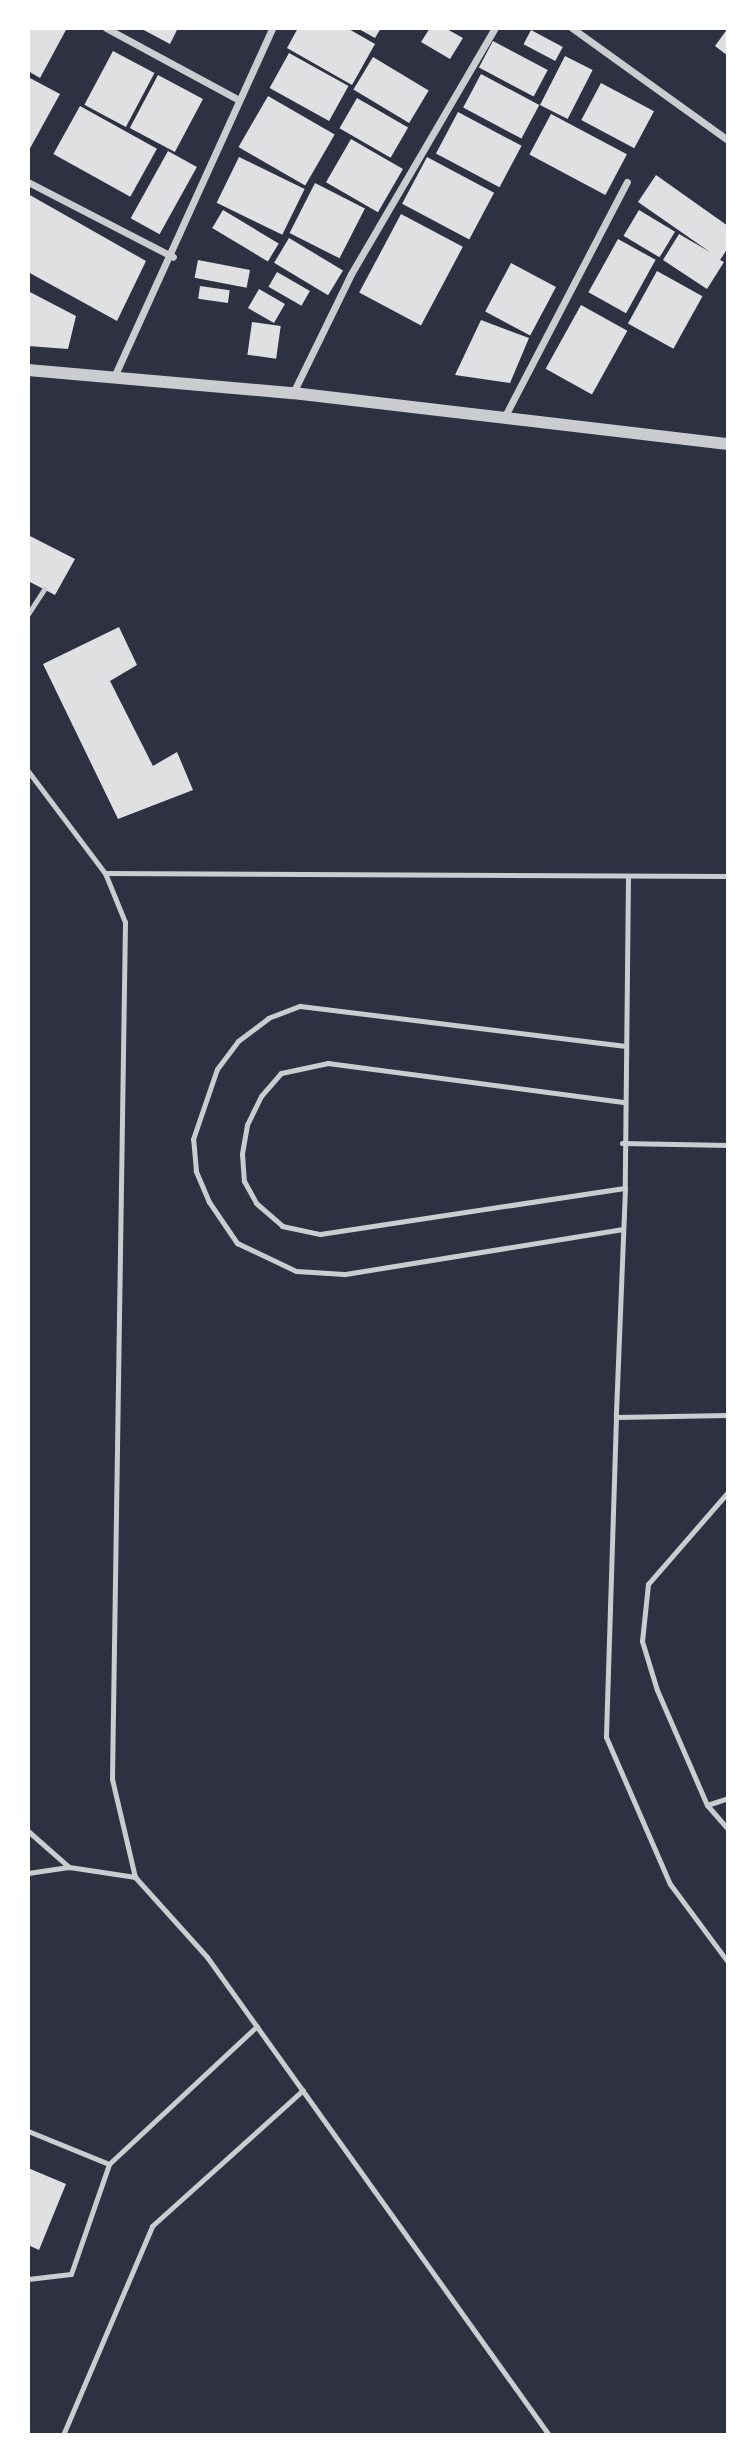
<!DOCTYPE html>
<html>
<head>
<meta charset="utf-8">
<style>
  body { margin:0 }
  #map { position:relative; width:756px; height:2463px; overflow:hidden; background:#2d3142; font-family:"Open Sans",sans-serif }
  div>[style] { position:absolute }
  [style*='--x'] { left:calc(var(--x)*1px); top:calc(var(--y)*1px); width:calc(var(--w)*1px); rotate:calc(var(--a)*1deg) }
  .building>* { inset:0; background:#e0e0e3; transform-origin:0 0 }
  .service>* { height:5px; margin:-2.5px; padding:0 2.5px; transform-origin:2.5px; border-radius:2.5px; background:#caccd0 }
  .minor>* { height:7px; margin:-3.5px; padding:0 3.5px; transform-origin:3.5px; border-radius:3.5px; background:#caccd0 }
  .tertiary>* { height:12px; margin:-6px; padding:0 6px; transform-origin:6px; border-radius:6px; background:#caccd0 }
  span { translate:-50% -50%; white-space:nowrap; text-align:center; line-height:1.15; -webkit-text-stroke:5px #fff; paint-order:stroke }
  .frame { position:absolute; inset:0; border:30px solid #fff; pointer-events:none }
</style>
</head>
<body>
<div id="map">
  <div class="building">
    <div style="clip-path:polygon(28px 28px,67px 28px,40px 78px,28px 71px)"></div>
    <div style="clip-path:polygon(140px 28px,178px 28px,170px 44px)"></div>
    <div style="clip-path:polygon(298px 28px,347px 28px,375px 44px,352px 85px,287px 48px)"></div>
    <div style="clip-path:polygon(357px 28px,381px 28px,375px 38px)"></div>
    <div style="clip-path:polygon(430px 28px,445px 28px,463px 38px,450px 59px,421px 42px)"></div>
    <div style="clip-path:polygon(728px 28px,728px 56px,715px 46px)"></div>
    <div style="left:531px;top:30px;width:36px;height:16px;rotate:28deg"></div>
    <div style="left:493px;top:41px;width:62px;height:30px;rotate:28deg"></div>
    <div style="left:113px;top:51px;width:47px;height:61px;rotate:28deg"></div>
    <div style="left:289px;top:53px;width:68px;height:40px;rotate:29deg"></div>
    <div style="left:565px;top:56px;width:31px;height:55px;rotate:27deg"></div>
    <div style="left:373px;top:57px;width:65px;height:38px;rotate:31deg"></div>
    <div style="left:481px;top:74px;width:66px;height:38px;rotate:28deg"></div>
    <div style="left:158px;top:75px;width:51px;height:60px;rotate:28deg"></div>
    <div style="clip-path:polygon(28px 77px,60px 94px,28px 152px)"></div>
    <div style="left:601px;top:83px;width:60px;height:42px;rotate:28deg"></div>
    <div style="left:268px;top:96px;width:77px;height:59px;rotate:30deg"></div>
    <div style="left:357px;top:98px;width:59px;height:35px;rotate:30deg"></div>
    <div style="left:80px;top:106px;width:88px;height:55px;rotate:29deg"></div>
    <div style="left:458px;top:112px;width:72px;height:47px;rotate:28deg"></div>
    <div style="left:551px;top:114px;width:86px;height:46px;rotate:28deg"></div>
    <div style="left:351px;top:139px;width:60px;height:50px;rotate:30deg"></div>
    <div style="left:168px;top:151px;width:33px;height:77px;rotate:29deg"></div>
    <div style="left:239px;top:157px;width:73px;height:51px;rotate:26deg"></div>
    <div style="left:427px;top:157px;width:76px;height:53px;rotate:28deg"></div>
    <div style="clip-path:polygon(656px 175px,728px 226px,728px 248px,720px 260px,724px 262px,707px 289px,663px 260px,679px 234px,710px 252px,638px 202px)"></div>
    <div style="left:315px;top:183px;width:56px;height:56px;rotate:27deg"></div>
    <div style="clip-path:polygon(28px 194px,146px 261px,117px 321px,28px 272px)"></div>
    <div style="left:223px;top:210px;width:65px;height:21px;rotate:31deg"></div>
    <div style="left:639px;top:210px;width:42px;height:30px;rotate:31deg"></div>
    <div style="left:401px;top:214px;width:70px;height:89px;rotate:28deg"></div>
    <div style="left:289px;top:238px;width:63px;height:29px;rotate:31deg"></div>
    <div style="left:618px;top:239px;width:43px;height:61px;rotate:29deg"></div>
    <div style="left:198px;top:260px;width:53px;height:18px;rotate:11deg"></div>
    <div style="left:511px;top:263px;width:51px;height:55px;rotate:28deg"></div>
    <div style="left:657px;top:271px;width:52px;height:60px;rotate:29deg"></div>
    <div style="left:277px;top:272px;width:38px;height:17px;rotate:30deg"></div>
    <div style="left:200px;top:286px;width:30px;height:13px;rotate:8deg"></div>
    <div style="left:259px;top:289px;width:30px;height:22px;rotate:30deg"></div>
    <div style="clip-path:polygon(28px 291px,76px 316px,68px 349px,28px 346px)"></div>
    <div style="left:581px;top:305px;width:53px;height:73px;rotate:29deg"></div>
    <div style="clip-path:polygon(481px 320px,529px 338px,510px 383px,455px 375px)"></div>
    <div style="left:252px;top:322px;width:29px;height:33px;rotate:8deg"></div>
    <div style="clip-path:polygon(28px 535px,75px 559px,55px 595px,28px 581px)"></div>
    <div style="clip-path:polygon(119px 627px,137px 665px,110px 681px,153px 766px,177px 752px,193px 790px,118px 819px,43px 664px)"></div>
    <div style="clip-path:polygon(28px 2168px,66px 2184px,39px 2250px,28px 2245px)"></div>
  </div>
  <div class="service">
    <div style="--x:28;--y:614;--w:30;--a:-57"></div>
    <div style="--x:28;--y:771;--w:128;--a:53"></div>
    <div style="--x:105;--y:873;--w:53;--a:67.8"></div>
    <div style="--x:125;--y:922;--w:857;--a:90.87"></div>
    <div style="--x:112;--y:1779;--w:101;--a:76.8"></div>
    <div style="--x:135;--y:1877;--w:108;--a:48"></div>
    <div style="--x:207;--y:1957;--w:588;--a:54.42"></div>
    <div style="--x:105;--y:873;--w:623;--a:0.28"></div>
    <div style="--x:628;--y:876;--w:312;--a:90.6"></div>
    <div style="--x:625;--y:1188;--w:229;--a:92.3"></div>
    <div style="--x:616;--y:1417;--w:112;--a:-1"></div>
    <div style="--x:623;--y:1102;--w:298;--a:-172.5"></div>
    <div style="--x:328;--y:1063;--w:48;--a:168"></div>
    <div style="--x:281;--y:1073;--w:30;--a:131"></div>
    <div style="--x:261;--y:1096;--w:32;--a:116"></div>
    <div style="--x:247;--y:1125;--w:29;--a:100"></div>
    <div style="--x:242;--y:1154;--w:27;--a:86"></div>
    <div style="--x:244;--y:1181;--w:25;--a:61"></div>
    <div style="--x:256;--y:1203;--w:35;--a:41"></div>
    <div style="--x:282;--y:1226;--w:39;--a:12"></div>
    <div style="--x:320;--y:1234;--w:308;--a:-8.6"></div>
    <div style="--x:622;--y:1143;--w:106;--a:1.1"></div>
    <div style="--x:623;--y:1229;--w:283;--a:170.8"></div>
    <div style="--x:344;--y:1274;--w:48;--a:-176.4"></div>
    <div style="--x:296;--y:1271;--w:65;--a:-154.6"></div>
    <div style="--x:237;--y:1243;--w:50;--a:-124.3"></div>
    <div style="--x:209;--y:1202;--w:34;--a:-113"></div>
    <div style="--x:196;--y:1171;--w:32;--a:-95"></div>
    <div style="--x:193;--y:1139;--w:74;--a:-71.1"></div>
    <div style="--x:217;--y:1069;--w:35;--a:-53"></div>
    <div style="--x:238;--y:1041;--w:38;--a:-37"></div>
    <div style="--x:268;--y:1018;--w:34;--a:-21"></div>
    <div style="--x:300;--y:1006;--w:326;--a:7"></div>
    <div style="--x:616;--y:1417;--w:320;--a:91.8"></div>
    <div style="--x:606;--y:1737;--w:160;--a:66.5"></div>
    <div style="--x:670;--y:1884;--w:97;--a:53.4"></div>
    <div style="--x:728;--y:1492;--w:122;--a:131"></div>
    <div style="--x:648;--y:1584;--w:57;--a:96"></div>
    <div style="--x:642;--y:1641;--w:51;--a:73"></div>
    <div style="--x:657;--y:1690;--w:125;--a:66.5"></div>
    <div style="--x:707;--y:1805;--w:32;--a:49"></div>
    <div style="--x:707;--y:1805;--w:22;--a:-18"></div>
    <div style="--x:28;--y:1831;--w:55;--a:41.3"></div>
    <div style="--x:28;--y:1873;--w:41;--a:-8.3"></div>
    <div style="--x:69;--y:1867;--w:67;--a:8.6"></div>
    <div style="--x:28;--y:2131;--w:87;--a:22.2"></div>
    <div style="--x:109;--y:2164;--w:202;--a:-43"></div>
    <div style="--x:28;--y:2279;--w:43;--a:-6.6"></div>
    <div style="--x:71;--y:2274;--w:116;--a:-70.9"></div>
    <div style="--x:63;--y:2435;--w:227;--a:-66.9"></div>
    <div style="--x:152;--y:2226;--w:203;--a:-42"></div>
  </div>
  <div class="minor">
    <div style="--x:106;--y:28;--w:151;--a:28.4"></div>
    <div style="--x:572;--y:28;--w:192;--a:35.7"></div>
    <div style="--x:28;--y:182;--w:163;--a:27.3"></div>
    <div style="--x:114;--y:377;--w:383;--a:-65.6"></div>
    <div style="--x:293;--y:393;--w:132;--a:-64"></div>
    <div style="--x:351;--y:274;--w:285;--a:-59.7"></div>
    <div style="--x:505;--y:416;--w:264;--a:-62.5"></div>
  </div>
  <div class="tertiary">
    <div style="--x:28;--y:370;--w:266;--a:5"></div>
    <div style="--x:293;--y:393;--w:438;--a:6.7"></div>
  </div>
  <div class="frame"></div>
</div>
</body>
</html>
